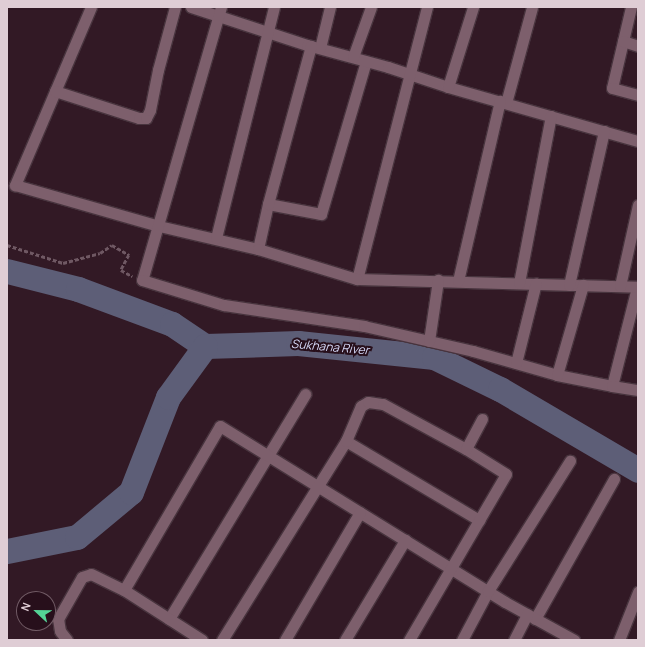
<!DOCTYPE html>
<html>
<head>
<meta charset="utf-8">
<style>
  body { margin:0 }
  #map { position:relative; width:645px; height:647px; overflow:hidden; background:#321925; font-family:Manrope,sans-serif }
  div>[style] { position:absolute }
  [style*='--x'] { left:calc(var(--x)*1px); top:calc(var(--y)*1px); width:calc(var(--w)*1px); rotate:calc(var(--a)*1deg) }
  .river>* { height:25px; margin:-12.5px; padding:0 12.5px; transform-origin:12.5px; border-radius:12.5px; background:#5d5e77 }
  .path>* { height:2.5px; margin-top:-1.25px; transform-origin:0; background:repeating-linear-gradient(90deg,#6f5863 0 4px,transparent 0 6px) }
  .roads { filter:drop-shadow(1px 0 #48343e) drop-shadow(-1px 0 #48343e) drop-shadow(0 1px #48343e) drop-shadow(0 -1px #48343e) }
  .minor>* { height:11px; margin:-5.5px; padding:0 5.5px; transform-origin:5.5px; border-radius:5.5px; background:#7d5f6c }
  span { translate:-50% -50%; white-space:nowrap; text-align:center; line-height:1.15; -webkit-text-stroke:4px #270f1b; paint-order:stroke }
  .water-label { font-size:12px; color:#d7daf9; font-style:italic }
  .frame { position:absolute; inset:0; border:8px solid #dfcdd5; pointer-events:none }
  .north { position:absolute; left:16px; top:591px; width:40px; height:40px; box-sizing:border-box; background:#270f1b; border:1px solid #715b65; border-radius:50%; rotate:292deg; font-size:11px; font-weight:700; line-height:16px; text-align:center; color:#dfcdd5 }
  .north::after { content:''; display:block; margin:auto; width:14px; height:18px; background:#54d396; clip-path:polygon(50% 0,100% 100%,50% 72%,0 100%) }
</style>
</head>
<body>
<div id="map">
  <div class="river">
    <div style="--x:7;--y:271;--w:73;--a:14.2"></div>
    <div style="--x:78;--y:289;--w:100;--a:20.4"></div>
    <div style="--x:172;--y:324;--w:40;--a:34"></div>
    <div style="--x:205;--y:346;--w:93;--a:-1.8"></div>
    <div style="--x:298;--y:343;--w:137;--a:5.9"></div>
    <div style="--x:434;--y:357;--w:73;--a:25.9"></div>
    <div style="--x:500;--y:389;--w:160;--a:30.4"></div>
    <div style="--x:7;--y:551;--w:71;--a:-11.3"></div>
    <div style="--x:77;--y:537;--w:70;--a:-39.8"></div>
    <div style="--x:131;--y:492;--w:102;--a:-68.7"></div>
    <div style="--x:168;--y:397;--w:63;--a:-54"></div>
  </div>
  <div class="path">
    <div style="--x:7;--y:245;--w:59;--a:17.8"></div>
    <div style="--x:63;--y:263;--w:38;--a:-15"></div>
    <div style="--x:100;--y:253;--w:14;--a:-34"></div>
    <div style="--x:112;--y:245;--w:20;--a:30"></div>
    <div style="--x:129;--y:255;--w:17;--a:118"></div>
    <div style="--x:121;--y:270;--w:13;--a:29"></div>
  </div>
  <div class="roads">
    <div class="minor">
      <div style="--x:91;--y:7;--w:194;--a:113.1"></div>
      <div style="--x:15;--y:185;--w:150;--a:15.9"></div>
      <div style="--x:159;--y:226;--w:102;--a:13.1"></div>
      <div style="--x:258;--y:249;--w:46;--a:-77.5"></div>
      <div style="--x:268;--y:204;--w:54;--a:10.7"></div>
      <div style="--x:321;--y:214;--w:159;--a:-73.6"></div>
      <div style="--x:191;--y:7;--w:122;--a:18.1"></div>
      <div style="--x:307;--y:45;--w:84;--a:15.2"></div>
      <div style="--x:388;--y:67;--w:63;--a:18.4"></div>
      <div style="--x:448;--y:87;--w:198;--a:15.9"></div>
      <div style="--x:221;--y:7;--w:284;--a:106.1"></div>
      <div style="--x:142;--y:280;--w:86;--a:17"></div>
      <div style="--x:224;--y:305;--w:142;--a:8.5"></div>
      <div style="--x:364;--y:326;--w:112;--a:12.9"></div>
      <div style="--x:473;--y:351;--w:87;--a:15.9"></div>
      <div style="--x:557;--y:375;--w:56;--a:11.3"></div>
      <div style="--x:612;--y:386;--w:102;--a:-75.8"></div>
      <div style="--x:427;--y:7;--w:281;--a:104.4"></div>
      <div style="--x:357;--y:279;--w:281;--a:1.6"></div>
      <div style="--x:631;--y:7;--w:83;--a:103.2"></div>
      <div style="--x:612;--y:88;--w:27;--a:15"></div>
      <div style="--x:623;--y:41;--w:16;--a:18"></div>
      <div style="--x:320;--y:48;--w:42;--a:-76.3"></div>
      <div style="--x:353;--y:57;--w:53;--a:-70.2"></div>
      <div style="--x:448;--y:87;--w:84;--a:-72.6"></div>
      <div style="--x:55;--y:91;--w:88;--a:17.8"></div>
      <div style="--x:139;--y:118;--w:7;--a:0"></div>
      <div style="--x:146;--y:118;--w:9;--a:-63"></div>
      <div style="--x:150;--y:110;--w:41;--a:-78.7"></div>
      <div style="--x:158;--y:70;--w:65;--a:-74.9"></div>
      <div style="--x:506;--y:103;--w:99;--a:-74.8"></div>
      <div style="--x:268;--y:204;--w:164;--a:-74.8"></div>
      <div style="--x:216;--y:238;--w:238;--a:-75.9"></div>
      <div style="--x:258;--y:249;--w:103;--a:16.9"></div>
      <div style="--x:458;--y:281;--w:185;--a:-76.9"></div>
      <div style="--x:519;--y:283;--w:170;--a:-79.2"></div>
      <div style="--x:569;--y:285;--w:158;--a:-77.2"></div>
      <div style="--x:620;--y:286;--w:83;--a:-77.5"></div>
      <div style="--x:429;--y:341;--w:62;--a:-81.6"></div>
      <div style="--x:516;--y:363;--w:82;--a:-76"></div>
      <div style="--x:557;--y:375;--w:94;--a:-73.9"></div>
      <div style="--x:612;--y:386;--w:26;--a:9"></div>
      <div style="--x:346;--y:441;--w:155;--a:30.7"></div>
      <div style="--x:169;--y:619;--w:263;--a:-58.8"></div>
      <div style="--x:535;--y:619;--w:161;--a:-60.6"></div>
      <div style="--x:67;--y:640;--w:11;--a:-128"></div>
      <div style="--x:60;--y:631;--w:12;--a:-99"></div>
      <div style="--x:58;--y:619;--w:48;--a:-60.3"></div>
      <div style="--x:82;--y:577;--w:9;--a:-18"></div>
      <div style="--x:91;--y:574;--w:37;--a:26"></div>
      <div style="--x:202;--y:640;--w:93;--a:-147.3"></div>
      <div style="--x:124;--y:590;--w:190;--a:-59.7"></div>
      <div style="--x:220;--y:426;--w:335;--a:31.7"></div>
      <div style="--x:505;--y:602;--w:79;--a:28.8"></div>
      <div style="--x:222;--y:640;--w:234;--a:-58.1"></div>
      <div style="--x:346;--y:441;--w:38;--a:-67"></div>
      <div style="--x:361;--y:406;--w:8;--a:-30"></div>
      <div style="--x:368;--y:402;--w:15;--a:8"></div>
      <div style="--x:383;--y:404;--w:94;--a:28.5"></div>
      <div style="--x:285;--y:640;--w:148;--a:-59.6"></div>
      <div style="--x:345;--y:640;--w:117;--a:-59"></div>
      <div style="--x:409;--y:640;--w:192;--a:-59.7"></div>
      <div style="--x:506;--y:474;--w:47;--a:-148"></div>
      <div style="--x:466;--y:449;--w:34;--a:-62"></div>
      <div style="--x:462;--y:640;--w:55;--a:-62"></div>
      <div style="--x:488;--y:591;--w:154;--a:-57.8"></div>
      <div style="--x:514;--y:640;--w:29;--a:-63"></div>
      <div style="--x:619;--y:640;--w:52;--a:-68.4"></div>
    </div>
  </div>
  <div class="water-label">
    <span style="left:330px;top:347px;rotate:5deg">Sukhana River</span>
  </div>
  <div class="frame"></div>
  <div class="north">N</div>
</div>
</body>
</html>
